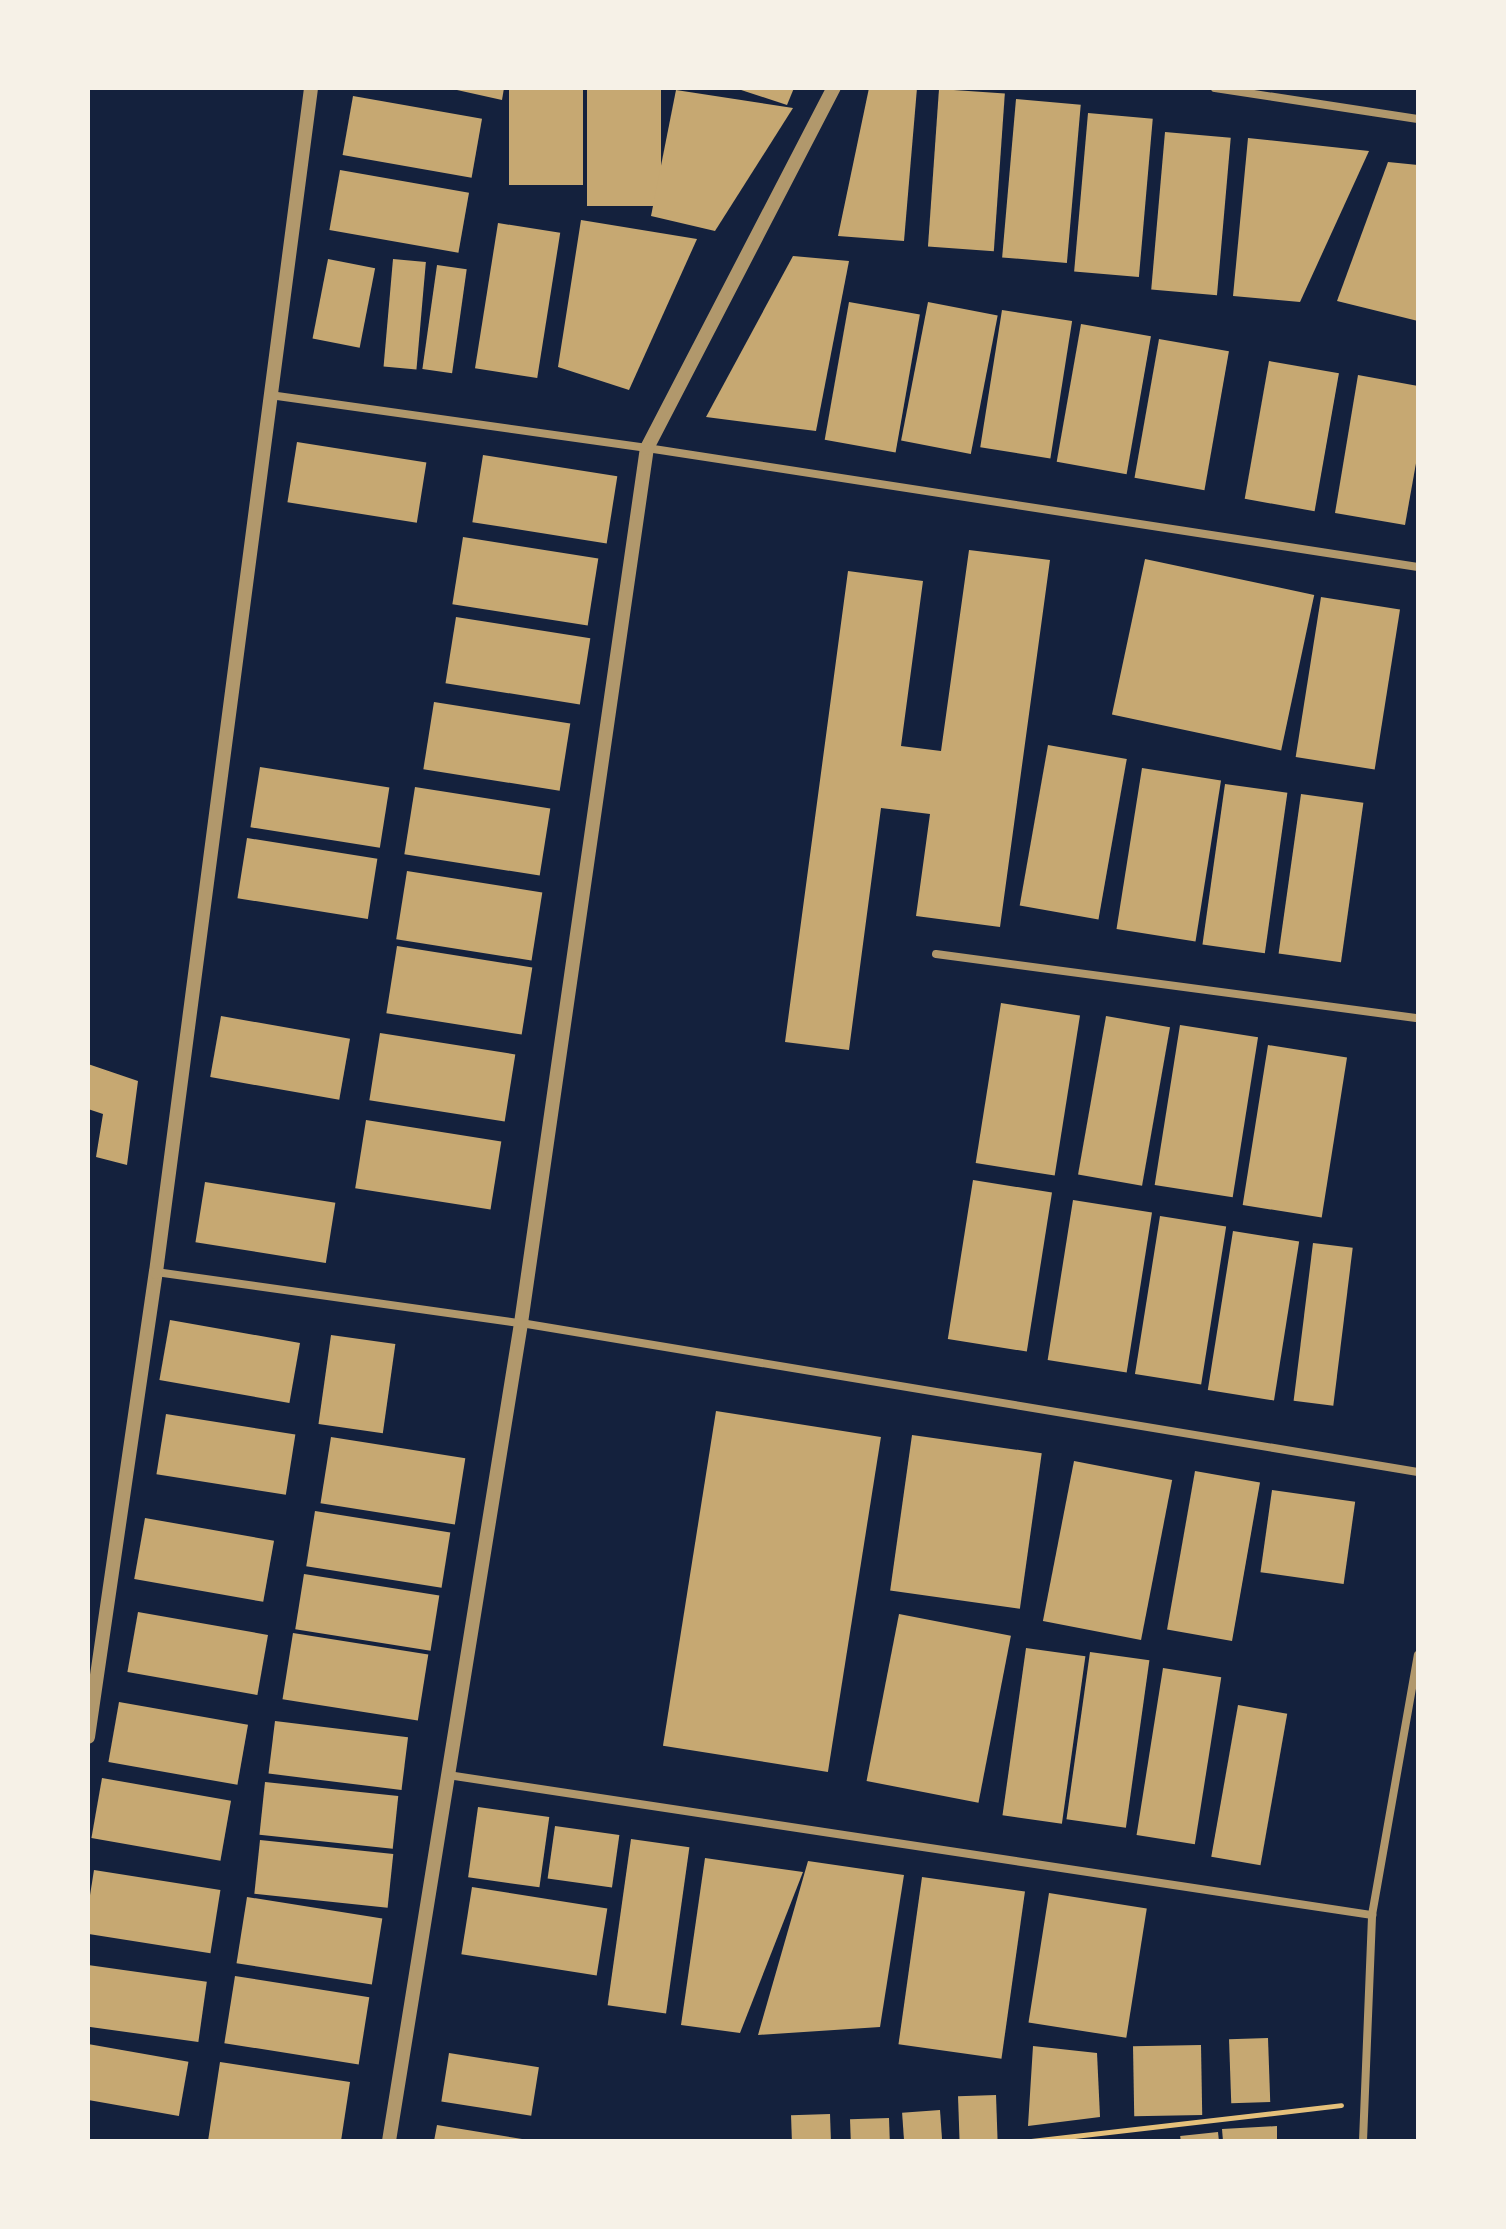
<!DOCTYPE html>
<html>
<head>
<meta charset="utf-8">
<style>
  body { margin:0 }
  #map { position:relative; width:1506px; height:2229px; overflow:hidden; background:#14213d; font-family:Ubuntu,sans-serif }
  div>[style] { position:absolute }
  [style*='--x'] { left:calc(var(--x)*1px); top:calc(var(--y)*1px); width:calc(var(--w)*1px); rotate:calc(var(--a)*1deg) }
  .building>* { inset:0; background:#c6a872; transform-origin:0 0 }
  .path>* { height:5px; margin:-2.5px; padding:0 2.5px; transform-origin:2.5px; border-radius:2.5px; background:#e5c07b }
  .minor>* { height:8px; margin:-4px; padding:0 4px; transform-origin:4px; border-radius:4px; background:#b1986c }
  .tertiary>* { height:14px; margin:-7px; padding:0 7px; transform-origin:7px; border-radius:7px; background:#b1986c }
  span { translate:-50% -50%; white-space:nowrap; text-align:center; line-height:1.15; -webkit-text-stroke:6px #f6f1e7; paint-order:stroke }
  .frame { position:absolute; inset:0; border:90px solid #f6f1e7; pointer-events:none }
</style>
</head>
<body>
<div id="map">
  <div class="building">
    <div style="clip-path:polygon(448px 88px,504px 88px,502px 100px)"></div>
    <div style="left:509px;top:88px;width:74px;height:97px"></div>
    <div style="left:587px;top:88px;width:74px;height:118px"></div>
    <div style="clip-path:polygon(735px 88px,794px 88px,787px 105px)"></div>
    <div style="clip-path:polygon(869px 88px,917px 88px,904px 241px,838px 236px)"></div>
    <div style="left:939px;top:89px;width:66px;height:158px;rotate:4deg"></div>
    <div style="clip-path:polygon(676px 90px,793px 108px,715px 231px,651px 216px)"></div>
    <div style="left:353px;top:96px;width:131px;height:60px;rotate:10deg"></div>
    <div style="left:1016px;top:99px;width:65px;height:159px;rotate:5deg"></div>
    <div style="left:1088px;top:113px;width:65px;height:159px;rotate:5deg"></div>
    <div style="left:1165px;top:132px;width:66px;height:158px;rotate:5deg"></div>
    <div style="clip-path:polygon(1248px 138px,1369px 151px,1300px 302px,1233px 296px)"></div>
    <div style="clip-path:polygon(1388px 162px,1418px 165px,1418px 321px,1337px 301px)"></div>
    <div style="left:340px;top:170px;width:131px;height:61px;rotate:10deg"></div>
    <div style="clip-path:polygon(581px 220px,697px 239px,629px 390px,558px 367px)"></div>
    <div style="left:498px;top:223px;width:63px;height:147px;rotate:9deg"></div>
    <div style="clip-path:polygon(793px 256px,849px 261px,816px 431px,706px 417px)"></div>
    <div style="left:328px;top:259px;width:48px;height:81px;rotate:11deg"></div>
    <div style="left:393px;top:259px;width:33px;height:108px;rotate:5deg"></div>
    <div style="left:437px;top:265px;width:30px;height:105px;rotate:8deg"></div>
    <div style="left:849px;top:302px;width:72px;height:140px;rotate:10deg"></div>
    <div style="left:928px;top:302px;width:71px;height:141px;rotate:11deg"></div>
    <div style="left:1002px;top:310px;width:71px;height:139px;rotate:9deg"></div>
    <div style="left:1081px;top:324px;width:71px;height:140px;rotate:10deg"></div>
    <div style="left:1159px;top:339px;width:71px;height:141px;rotate:10deg"></div>
    <div style="left:1269px;top:361px;width:71px;height:140px;rotate:10deg"></div>
    <div style="clip-path:polygon(1358px 375px,1418px 386px,1418px 452px,1405px 525px,1335px 513px)"></div>
    <div style="left:297px;top:442px;width:131px;height:61px;rotate:9deg"></div>
    <div style="left:483px;top:455px;width:136px;height:68px;rotate:9deg"></div>
    <div style="left:463px;top:537px;width:137px;height:68px;rotate:9deg"></div>
    <div style="clip-path:polygon(969px 550px,1050px 560px,1000px 927px,916px 916px,930px 814px,881px 808px,849px 1050px,785px 1042px,848px 571px,923px 581px,901px 746px,941px 751px)"></div>
    <div style="left:1145px;top:559px;width:173px;height:159px;rotate:12deg"></div>
    <div style="left:1321px;top:597px;width:80px;height:162px;rotate:9deg"></div>
    <div style="left:456px;top:617px;width:136px;height:67px;rotate:9deg"></div>
    <div style="left:434px;top:702px;width:138px;height:68px;rotate:9deg"></div>
    <div style="left:1048px;top:745px;width:80px;height:163px;rotate:10deg"></div>
    <div style="left:260px;top:767px;width:131px;height:61px;rotate:9deg"></div>
    <div style="left:1142px;top:768px;width:80px;height:163px;rotate:9deg"></div>
    <div style="left:1225px;top:784px;width:63px;height:162px;rotate:8deg"></div>
    <div style="left:415px;top:787px;width:137px;height:68px;rotate:9deg"></div>
    <div style="left:1301px;top:794px;width:63px;height:161px;rotate:8deg"></div>
    <div style="left:247px;top:838px;width:132px;height:61px;rotate:9deg"></div>
    <div style="left:407px;top:871px;width:137px;height:69px;rotate:9deg"></div>
    <div style="left:397px;top:946px;width:137px;height:68px;rotate:9deg"></div>
    <div style="left:1001px;top:1003px;width:80px;height:162px;rotate:9deg"></div>
    <div style="left:221px;top:1016px;width:131px;height:62px;rotate:10deg"></div>
    <div style="left:1106px;top:1016px;width:65px;height:161px;rotate:10deg"></div>
    <div style="left:1180px;top:1025px;width:79px;height:162px;rotate:9deg"></div>
    <div style="left:380px;top:1033px;width:137px;height:68px;rotate:9deg"></div>
    <div style="left:1268px;top:1045px;width:80px;height:162px;rotate:9deg"></div>
    <div style="clip-path:polygon(88px 1064px,138px 1081px,127px 1165px,96px 1157px,103px 1114px,88px 1109px)"></div>
    <div style="left:366px;top:1120px;width:137px;height:69px;rotate:9deg"></div>
    <div style="left:973px;top:1180px;width:80px;height:161px;rotate:9deg"></div>
    <div style="left:205px;top:1182px;width:132px;height:61px;rotate:9deg"></div>
    <div style="left:1073px;top:1200px;width:80px;height:162px;rotate:9deg"></div>
    <div style="left:1160px;top:1216px;width:67px;height:160px;rotate:9deg"></div>
    <div style="left:1233px;top:1231px;width:67px;height:161px;rotate:9deg"></div>
    <div style="left:1313px;top:1243px;width:40px;height:159px;rotate:7deg"></div>
    <div style="left:170px;top:1320px;width:132px;height:61px;rotate:10deg"></div>
    <div style="left:331px;top:1335px;width:65px;height:90px;rotate:8deg"></div>
    <div style="left:716px;top:1411px;width:167px;height:339px;rotate:9deg"></div>
    <div style="left:166px;top:1414px;width:131px;height:61px;rotate:9deg"></div>
    <div style="left:912px;top:1435px;width:131px;height:157px;rotate:8deg"></div>
    <div style="left:331px;top:1437px;width:136px;height:67px;rotate:9deg"></div>
    <div style="left:1074px;top:1461px;width:100px;height:163px;rotate:11deg"></div>
    <div style="left:1195px;top:1471px;width:66px;height:161px;rotate:10deg"></div>
    <div style="left:1272px;top:1490px;width:84px;height:83px;rotate:8deg"></div>
    <div style="left:315px;top:1511px;width:137px;height:56px;rotate:9deg"></div>
    <div style="left:145px;top:1518px;width:131px;height:62px;rotate:10deg"></div>
    <div style="left:304px;top:1574px;width:137px;height:56px;rotate:9deg"></div>
    <div style="left:138px;top:1612px;width:132px;height:61px;rotate:10deg"></div>
    <div style="left:899px;top:1614px;width:114px;height:170px;rotate:11deg"></div>
    <div style="left:293px;top:1633px;width:137px;height:67px;rotate:9deg"></div>
    <div style="left:1026px;top:1648px;width:60px;height:169px;rotate:8deg"></div>
    <div style="left:1090px;top:1652px;width:60px;height:169px;rotate:8deg"></div>
    <div style="left:1163px;top:1668px;width:59px;height:169px;rotate:9deg"></div>
    <div style="left:119px;top:1702px;width:131px;height:61px;rotate:10deg"></div>
    <div style="left:1238px;top:1705px;width:50px;height:154px;rotate:10deg"></div>
    <div style="left:275px;top:1721px;width:134px;height:53px;rotate:7deg"></div>
    <div style="left:102px;top:1778px;width:131px;height:61px;rotate:10deg"></div>
    <div style="left:265px;top:1782px;width:134px;height:53px;rotate:6deg"></div>
    <div style="left:478px;top:1807px;width:72px;height:71px;rotate:8deg"></div>
    <div style="left:555px;top:1826px;width:65px;height:53px;rotate:8deg"></div>
    <div style="left:631px;top:1839px;width:59px;height:168px;rotate:8deg"></div>
    <div style="left:260px;top:1840px;width:134px;height:54px;rotate:6deg"></div>
    <div style="clip-path:polygon(705px 1858px,803px 1872px,740px 2033px,681px 2025px)"></div>
    <div style="clip-path:polygon(808px 1861px,904px 1875px,880px 2027px,758px 2035px)"></div>
    <div style="left:94px;top:1870px;width:128px;height:64px;rotate:9deg"></div>
    <div style="left:922px;top:1877px;width:104px;height:169px;rotate:8deg"></div>
    <div style="left:472px;top:1887px;width:137px;height:68px;rotate:9deg"></div>
    <div style="left:1049px;top:1893px;width:99px;height:131px;rotate:9deg"></div>
    <div style="left:247px;top:1897px;width:137px;height:67px;rotate:9deg"></div>
    <div style="left:88px;top:1965px;width:120px;height:61px;rotate:8deg"></div>
    <div style="left:235px;top:1976px;width:136px;height:68px;rotate:9deg"></div>
    <div style="left:1268px;top:2038px;width:64px;height:39px;rotate:88deg"></div>
    <div style="left:88px;top:2044px;width:102px;height:55px;rotate:10deg"></div>
    <div style="left:1201px;top:2045px;width:70px;height:68px;rotate:89deg"></div>
    <div style="clip-path:polygon(1033px 2046px,1097px 2053px,1100px 2117px,1028px 2126px)"></div>
    <div style="left:449px;top:2053px;width:91px;height:49px;rotate:9deg"></div>
    <div style="clip-path:polygon(220px 2062px,350px 2082px,341px 2141px,208px 2141px)"></div>
    <div style="left:996px;top:2095px;width:46px;height:38px;rotate:88deg"></div>
    <div style="left:940px;top:2110px;width:31px;height:38px;rotate:86deg"></div>
    <div style="left:830px;top:2114px;width:27px;height:39px;rotate:88deg"></div>
    <div style="left:889px;top:2118px;width:23px;height:39px;rotate:88deg"></div>
    <div style="clip-path:polygon(437px 2125px,522px 2139px,522px 2141px,434px 2141px)"></div>
    <div style="clip-path:polygon(1277px 2126px,1277px 2141px,1223px 2141px,1222px 2129px)"></div>
    <div style="left:1218px;top:2132px;width:9px;height:38px;rotate:84deg"></div>
  </div>
  <div class="path">
    <div style="--x:1031;--y:2141;--w:312;--a:-6.6"></div>
  </div>
  <div class="minor">
    <div style="--x:1215;--y:88;--w:205;--a:8.7"></div>
    <div style="--x:270;--y:395;--w:381;--a:8"></div>
    <div style="--x:647;--y:448;--w:780;--a:8.77"></div>
    <div style="--x:936;--y:954;--w:486;--a:7.6"></div>
    <div style="--x:156;--y:1272;--w:369;--a:8"></div>
    <div style="--x:521;--y:1323;--w:909;--a:9.43"></div>
    <div style="--x:448;--y:1775;--w:935;--a:8.62"></div>
    <div style="--x:1363;--y:2141;--w:226;--a:-87.7"></div>
    <div style="--x:1372;--y:1915;--w:264;--a:-80"></div>
  </div>
  <div class="tertiary">
    <div style="--x:88;--y:1737;--w:470;--a:-81.7"></div>
    <div style="--x:156;--y:1272;--w:1194;--a:-82.54"></div>
    <div style="--x:389;--y:2141;--w:829;--a:-80.83"></div>
    <div style="--x:521;--y:1323;--w:884;--a:-81.81"></div>
    <div style="--x:647;--y:448;--w:406;--a:-62.6"></div>
  </div>
  <div class="frame"></div>
</div>
</body>
</html>
